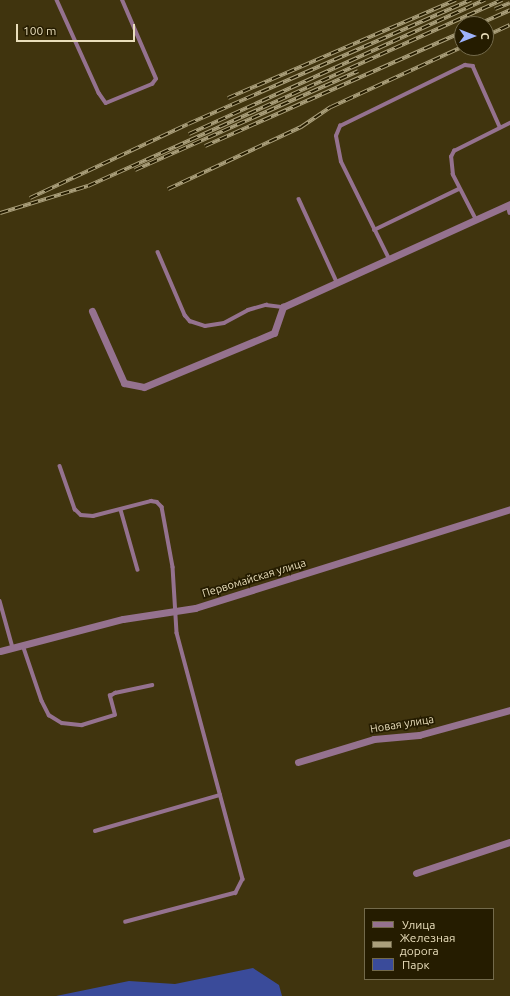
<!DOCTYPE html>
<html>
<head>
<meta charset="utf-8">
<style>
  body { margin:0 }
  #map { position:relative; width:510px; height:996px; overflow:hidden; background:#40340e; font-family:Ubuntu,sans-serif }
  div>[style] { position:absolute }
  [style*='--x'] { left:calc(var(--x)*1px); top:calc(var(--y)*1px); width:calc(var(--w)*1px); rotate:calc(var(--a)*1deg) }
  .green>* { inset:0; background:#3a4b9a }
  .service>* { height:3.5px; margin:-1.75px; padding:0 1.75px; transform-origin:1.75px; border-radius:1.75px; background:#95728f }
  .minor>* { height:7px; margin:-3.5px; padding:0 3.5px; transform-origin:3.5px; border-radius:3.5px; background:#95728f }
  .rail>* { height:4px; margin-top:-2px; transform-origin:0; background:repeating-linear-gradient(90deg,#251c00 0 8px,#aba07c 0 16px); box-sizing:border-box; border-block:1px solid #aba07c }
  span { translate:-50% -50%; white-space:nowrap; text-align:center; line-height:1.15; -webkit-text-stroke:3.5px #251c00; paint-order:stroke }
  .street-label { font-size:11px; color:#e9debb }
  .legend { position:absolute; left:364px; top:908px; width:130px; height:72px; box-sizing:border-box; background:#251c00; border:1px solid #736a4b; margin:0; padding:5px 7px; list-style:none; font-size:12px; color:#e9debb }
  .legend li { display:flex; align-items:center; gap:8px; height:20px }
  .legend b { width:20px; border:1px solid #736a4b }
  .north { position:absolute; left:454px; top:16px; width:40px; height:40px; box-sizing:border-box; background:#251c00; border:1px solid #736a4b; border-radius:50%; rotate:90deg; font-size:11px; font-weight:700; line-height:16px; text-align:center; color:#e9debb }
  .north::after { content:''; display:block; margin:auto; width:14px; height:18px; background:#9eb3fd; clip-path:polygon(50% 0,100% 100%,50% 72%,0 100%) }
  .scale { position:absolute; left:16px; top:24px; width:119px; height:18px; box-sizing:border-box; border:2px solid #e9debb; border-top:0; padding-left:5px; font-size:12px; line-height:14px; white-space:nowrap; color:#e9debb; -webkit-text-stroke:3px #251c00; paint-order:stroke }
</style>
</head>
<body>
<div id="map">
  <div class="green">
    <div style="clip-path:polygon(253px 968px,279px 985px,282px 996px,56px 996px,129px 981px,175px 984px)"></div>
  </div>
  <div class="service">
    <div style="--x:57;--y:0;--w:102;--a:65.7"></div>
    <div style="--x:99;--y:93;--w:12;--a:55"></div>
    <div style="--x:106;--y:103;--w:50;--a:-22.4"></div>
    <div style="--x:152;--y:84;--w:6;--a:-51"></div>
    <div style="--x:156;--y:79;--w:86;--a:-113.3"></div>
    <div style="--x:299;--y:199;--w:91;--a:65.4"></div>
    <div style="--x:508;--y:205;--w:8;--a:76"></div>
    <div style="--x:476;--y:220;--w:51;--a:-117.1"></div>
    <div style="--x:453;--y:175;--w:18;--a:-96"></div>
    <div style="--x:451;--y:157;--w:7;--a:-63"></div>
    <div style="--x:454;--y:151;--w:63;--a:-26.6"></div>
    <div style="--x:374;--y:230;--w:94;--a:-25.8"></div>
    <div style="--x:158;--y:252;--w:69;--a:66.8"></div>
    <div style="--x:185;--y:315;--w:8;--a:50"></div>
    <div style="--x:190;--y:321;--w:16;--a:18"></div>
    <div style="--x:205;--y:326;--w:19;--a:-9"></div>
    <div style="--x:224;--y:323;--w:27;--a:-28"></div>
    <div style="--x:248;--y:310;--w:19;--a:-16"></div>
    <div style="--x:266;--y:305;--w:17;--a:7"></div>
    <div style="--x:389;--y:259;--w:108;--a:-116.3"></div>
    <div style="--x:341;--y:162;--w:26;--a:-101"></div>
    <div style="--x:336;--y:136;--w:11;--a:-68"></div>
    <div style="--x:340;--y:126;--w:139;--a:-26"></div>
    <div style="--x:465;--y:65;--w:8;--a:7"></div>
    <div style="--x:473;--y:66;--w:67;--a:66.1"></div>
    <div style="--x:60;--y:466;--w:46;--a:70.8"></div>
    <div style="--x:75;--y:509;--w:8;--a:45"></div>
    <div style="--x:81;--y:515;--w:12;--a:5"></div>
    <div style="--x:93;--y:516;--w:60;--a:-14.5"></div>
    <div style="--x:151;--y:501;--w:6;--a:9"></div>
    <div style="--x:157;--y:502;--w:7;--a:45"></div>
    <div style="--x:162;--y:507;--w:61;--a:79.6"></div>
    <div style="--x:173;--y:567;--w:66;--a:86.5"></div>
    <div style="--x:177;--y:633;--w:255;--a:75"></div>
    <div style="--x:243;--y:879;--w:16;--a:117"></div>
    <div style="--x:236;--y:893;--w:114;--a:165.2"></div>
    <div style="--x:121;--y:510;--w:62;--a:74.2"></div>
    <div style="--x:0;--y:601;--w:49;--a:74.5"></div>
    <div style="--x:23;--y:645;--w:59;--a:71.3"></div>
    <div style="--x:42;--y:701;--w:16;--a:63"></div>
    <div style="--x:49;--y:715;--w:15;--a:32"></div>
    <div style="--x:62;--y:723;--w:20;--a:6"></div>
    <div style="--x:82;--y:725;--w:34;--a:-17"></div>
    <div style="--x:115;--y:715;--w:20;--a:-105"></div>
    <div style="--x:110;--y:696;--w:6;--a:-31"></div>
    <div style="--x:115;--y:693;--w:38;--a:-12"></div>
    <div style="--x:95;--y:831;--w:130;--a:-16.1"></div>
  </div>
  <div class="minor">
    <div style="--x:92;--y:311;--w:79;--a:66"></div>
    <div style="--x:124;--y:383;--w:20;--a:11"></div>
    <div style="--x:144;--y:387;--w:141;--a:-22.6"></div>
    <div style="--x:274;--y:333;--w:28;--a:-71"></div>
    <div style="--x:283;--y:307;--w:249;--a:-24.4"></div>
    <div style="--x:0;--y:651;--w:127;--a:-14.6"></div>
    <div style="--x:123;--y:619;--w:73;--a:-8.7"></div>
    <div style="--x:195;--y:608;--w:330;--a:-17.4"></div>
    <div style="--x:298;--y:762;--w:79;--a:-16.8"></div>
    <div style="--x:374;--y:739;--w:45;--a:-5.1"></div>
    <div style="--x:419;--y:735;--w:94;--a:-15.4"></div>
    <div style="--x:416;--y:873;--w:99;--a:-18.3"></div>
  </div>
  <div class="rail">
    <div style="--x:495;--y:9;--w:16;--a:-22"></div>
    <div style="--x:479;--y:24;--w:34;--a:-24"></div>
    <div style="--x:486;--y:36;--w:26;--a:-25"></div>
    <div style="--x:228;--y:98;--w:248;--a:-23.3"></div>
    <div style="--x:189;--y:134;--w:325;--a:-24.4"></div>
    <div style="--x:205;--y:146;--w:281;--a:-23.9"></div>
    <div style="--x:135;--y:170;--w:244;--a:-23.9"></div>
    <div style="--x:168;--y:189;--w:147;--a:-25"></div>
    <div style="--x:301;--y:127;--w:36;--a:-34"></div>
    <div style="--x:331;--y:107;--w:144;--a:-24.6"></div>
    <div style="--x:30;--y:198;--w:174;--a:-25.1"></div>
    <div style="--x:188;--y:124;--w:309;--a:-23.7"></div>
    <div style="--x:0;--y:213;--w:92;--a:-17.1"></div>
    <div style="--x:88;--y:186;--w:454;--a:-24.2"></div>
  </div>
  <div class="street-label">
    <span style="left:254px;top:578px;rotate:-17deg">Первомайская улица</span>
    <span style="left:402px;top:724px;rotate:-9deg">Новая улица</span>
  </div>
  <ul class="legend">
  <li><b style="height:5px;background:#95728f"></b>Улица</li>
  <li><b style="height:5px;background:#aba07c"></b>Железная дорога</li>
  <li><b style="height:11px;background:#3a4b9a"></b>Парк</li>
  </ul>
  <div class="north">С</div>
  <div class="scale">100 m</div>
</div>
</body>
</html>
